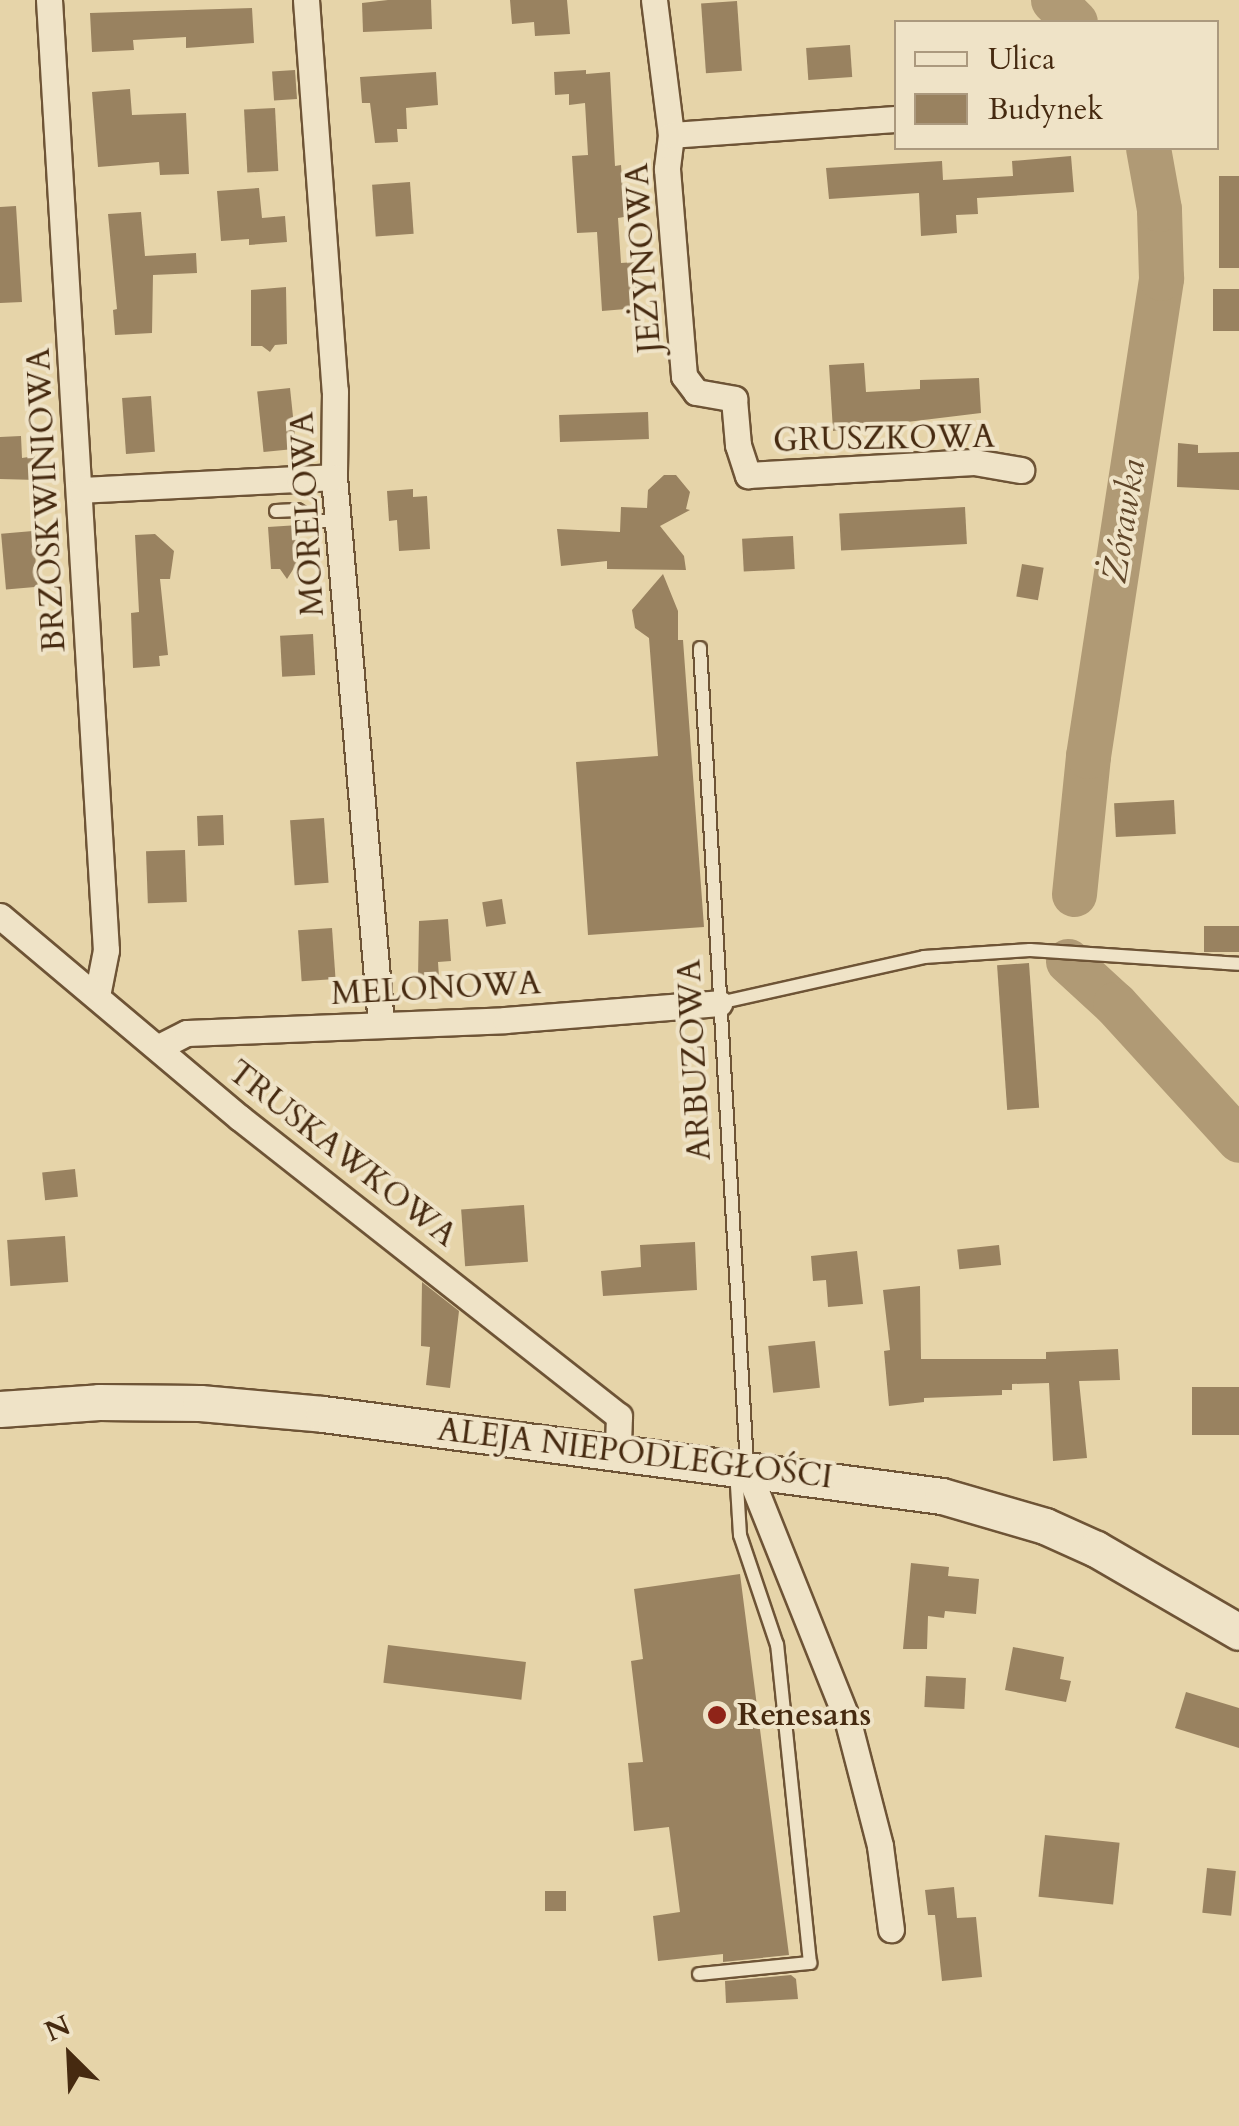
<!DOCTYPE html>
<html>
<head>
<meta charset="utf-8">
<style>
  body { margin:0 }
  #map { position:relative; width:1239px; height:2126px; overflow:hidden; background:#e6d4a9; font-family:Cardo,serif }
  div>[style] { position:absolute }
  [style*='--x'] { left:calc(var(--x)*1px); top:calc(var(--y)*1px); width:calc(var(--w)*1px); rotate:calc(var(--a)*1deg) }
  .river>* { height:45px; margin:-22.5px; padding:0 22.5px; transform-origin:22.5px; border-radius:22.5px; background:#b09a75 }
  .building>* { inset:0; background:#998260; transform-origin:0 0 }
  .roads { filter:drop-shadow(2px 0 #6e5436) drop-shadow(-2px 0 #6e5436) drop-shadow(0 2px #6e5436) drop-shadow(0 -2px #6e5436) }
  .lane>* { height:12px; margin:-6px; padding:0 6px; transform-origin:6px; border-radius:6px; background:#efe3c7 }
  .street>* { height:25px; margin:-12.5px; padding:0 12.5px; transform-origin:12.5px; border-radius:12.5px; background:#efe3c7 }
  .secondary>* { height:35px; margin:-17.5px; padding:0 17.5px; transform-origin:17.5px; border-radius:17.5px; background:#efe3c7 }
  .dots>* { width:28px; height:28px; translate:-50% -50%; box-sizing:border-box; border:5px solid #efe3c7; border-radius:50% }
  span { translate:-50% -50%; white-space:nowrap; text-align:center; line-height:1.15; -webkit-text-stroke:8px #efe3c7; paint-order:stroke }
  .street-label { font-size:32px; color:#462a10 }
  .poi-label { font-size:32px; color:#462a10; font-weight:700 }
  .left { translate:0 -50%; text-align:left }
  .water-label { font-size:35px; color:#604629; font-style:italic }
  .legend { position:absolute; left:894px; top:20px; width:325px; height:130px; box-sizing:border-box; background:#efe3c7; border:2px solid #ab997e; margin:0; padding:12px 18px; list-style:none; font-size:30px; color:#462a10 }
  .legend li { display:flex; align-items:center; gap:20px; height:50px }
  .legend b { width:50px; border:2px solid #ab997e }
  .north { position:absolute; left:20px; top:2006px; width:100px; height:100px; -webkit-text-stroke:8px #efe3c7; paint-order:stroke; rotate:336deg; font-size:28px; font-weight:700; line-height:40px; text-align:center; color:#462a10 }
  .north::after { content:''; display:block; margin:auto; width:35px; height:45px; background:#462a10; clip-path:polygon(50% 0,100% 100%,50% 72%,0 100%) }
</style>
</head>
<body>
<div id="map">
  <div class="river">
    <div style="--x:1053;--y:0;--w:31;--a:45"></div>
    <div style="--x:1074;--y:894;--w:139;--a:-84.2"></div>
    <div style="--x:1088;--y:756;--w:484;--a:-81.3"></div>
    <div style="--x:1161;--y:278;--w:69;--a:-91.7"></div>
    <div style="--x:1159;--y:209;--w:62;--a:-100.2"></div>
    <div style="--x:1068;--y:961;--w:64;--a:42.5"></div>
    <div style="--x:1115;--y:1004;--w:184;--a:47.6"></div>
  </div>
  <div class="building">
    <div style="clip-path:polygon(388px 0,431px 0,432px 29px,363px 32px,362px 3px)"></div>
    <div style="clip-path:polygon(510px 0,567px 0,570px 34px,535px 36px,534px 22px,512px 24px)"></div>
    <div style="left:737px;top:1px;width:70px;height:36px;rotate:86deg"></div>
    <div style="clip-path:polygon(252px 8px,254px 43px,186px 48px,186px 37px,133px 40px,134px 50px,92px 52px,90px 13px)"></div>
    <div style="left:850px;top:45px;width:32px;height:44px;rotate:86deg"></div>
    <div style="left:295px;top:70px;width:29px;height:23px;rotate:86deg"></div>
    <div style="clip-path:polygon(586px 70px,586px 74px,610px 72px,615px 166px,621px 165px,624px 206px,624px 217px,618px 218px,621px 263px,635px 262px,638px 308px,602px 311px,597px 232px,577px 233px,572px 156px,588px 155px,585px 103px,569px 105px,569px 94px,555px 95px,554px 72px)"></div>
    <div style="clip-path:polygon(436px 72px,438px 105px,406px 108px,407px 129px,397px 129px,398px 142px,375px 143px,370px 103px,362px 103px,360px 77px)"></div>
    <div style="clip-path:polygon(130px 89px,132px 115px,186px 113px,189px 174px,160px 175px,159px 162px,98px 167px,92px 92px)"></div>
    <div style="left:275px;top:108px;width:63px;height:31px;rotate:87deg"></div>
    <div style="clip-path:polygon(1071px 156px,1074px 192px,977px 198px,978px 214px,956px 215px,957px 233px,921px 236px,919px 193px,829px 199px,826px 168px,942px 161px,943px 180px,1013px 176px,1012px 161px)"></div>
    <div style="left:1219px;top:176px;width:20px;height:92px"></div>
    <div style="left:410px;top:182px;width:52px;height:38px;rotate:86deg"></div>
    <div style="clip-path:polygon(259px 188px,262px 218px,285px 216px,287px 242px,249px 245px,249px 239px,221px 241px,217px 191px)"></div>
    <div style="clip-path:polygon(16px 206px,22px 302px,0 303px,0 207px)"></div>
    <div style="clip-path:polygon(141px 212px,145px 256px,196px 253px,197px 273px,153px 275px,152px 333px,115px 335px,113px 310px,117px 309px,108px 214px)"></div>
    <div style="clip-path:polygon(286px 287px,287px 344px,275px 345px,270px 352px,262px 346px,251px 346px,251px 290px)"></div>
    <div style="left:1213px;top:289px;width:26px;height:42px"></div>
    <div style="clip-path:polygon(864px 363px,866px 392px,920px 389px,920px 380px,979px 378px,981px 413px,833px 431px,829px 365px)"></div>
    <div style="left:290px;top:388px;width:61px;height:33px;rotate:84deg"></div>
    <div style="left:151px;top:396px;width:56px;height:29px;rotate:86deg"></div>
    <div style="left:648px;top:412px;width:27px;height:89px;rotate:88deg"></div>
    <div style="clip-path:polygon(21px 436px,22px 458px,35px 456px,37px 480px,0 479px,0 437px)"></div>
    <div style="clip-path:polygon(1178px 443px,1198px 445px,1198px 453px,1239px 452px,1239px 490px,1177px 487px)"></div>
    <div style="clip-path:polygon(664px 475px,676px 475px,690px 492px,686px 509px,690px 510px,660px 526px,684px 556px,686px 570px,607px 569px,607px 561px,561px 566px,557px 529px,620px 532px,621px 507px,647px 508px,648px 490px)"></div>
    <div style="clip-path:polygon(413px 489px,413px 497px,427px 496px,430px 549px,399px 551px,397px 520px,389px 521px,387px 491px)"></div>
    <div style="left:965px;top:507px;width:37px;height:126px;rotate:87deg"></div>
    <div style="clip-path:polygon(299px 525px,302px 567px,294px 568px,287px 579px,280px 569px,271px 569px,268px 527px)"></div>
    <div style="left:33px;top:531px;width:56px;height:32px;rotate:85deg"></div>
    <div style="clip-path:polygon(155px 534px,174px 551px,170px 579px,160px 579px,168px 655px,159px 656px,160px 666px,133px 668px,131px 613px,139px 612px,135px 535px)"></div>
    <div style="left:793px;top:536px;width:33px;height:51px;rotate:87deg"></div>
    <div style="left:1022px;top:564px;width:22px;height:33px;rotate:10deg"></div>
    <div style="clip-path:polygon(663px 574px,678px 611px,678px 640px,683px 640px,704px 927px,588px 935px,576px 762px,658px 756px,649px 638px,635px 628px,632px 610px)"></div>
    <div style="left:313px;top:634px;width:41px;height:33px;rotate:87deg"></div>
    <div style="left:1174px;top:800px;width:34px;height:60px;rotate:87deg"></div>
    <div style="left:223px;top:815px;width:30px;height:26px;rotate:88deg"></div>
    <div style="left:324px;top:818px;width:65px;height:34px;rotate:86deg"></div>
    <div style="left:185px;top:850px;width:52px;height:39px;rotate:88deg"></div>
    <div style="left:502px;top:899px;width:25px;height:20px;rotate:81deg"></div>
    <div style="clip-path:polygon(448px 919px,451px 961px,438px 962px,439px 977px,418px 978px,419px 921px)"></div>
    <div style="left:1204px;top:926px;width:35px;height:26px"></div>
    <div style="left:332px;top:928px;width:51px;height:34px;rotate:86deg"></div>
    <div style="left:1029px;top:963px;width:145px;height:32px;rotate:86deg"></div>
    <div style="left:75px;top:1169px;width:28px;height:33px;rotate:84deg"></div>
    <div style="left:524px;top:1205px;width:57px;height:63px;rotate:86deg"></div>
    <div style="left:65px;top:1236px;width:46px;height:58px;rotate:86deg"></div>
    <div style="clip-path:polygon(695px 1242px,697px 1290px,603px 1296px,601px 1271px,641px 1267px,640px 1245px)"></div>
    <div style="left:999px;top:1245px;width:20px;height:42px;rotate:84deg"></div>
    <div style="clip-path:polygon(857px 1251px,863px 1304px,828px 1307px,826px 1280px,813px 1281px,811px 1256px)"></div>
    <div style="clip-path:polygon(422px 1282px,459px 1311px,450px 1388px,426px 1385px,430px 1347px,421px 1346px)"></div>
    <div style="clip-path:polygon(920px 1286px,921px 1359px,1046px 1359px,1046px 1352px,1118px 1349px,1120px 1380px,1079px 1381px,1087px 1458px,1053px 1461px,1049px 1383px,1012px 1384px,1012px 1390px,1002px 1390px,1002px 1395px,924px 1398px,924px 1402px,889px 1406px,884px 1351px,890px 1350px,883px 1290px)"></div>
    <div style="left:815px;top:1341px;width:47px;height:47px;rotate:84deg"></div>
    <div style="left:1239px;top:1387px;width:48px;height:47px;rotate:90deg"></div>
    <div style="clip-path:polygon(911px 1563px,949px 1567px,948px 1576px,979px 1579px,976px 1614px,945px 1611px,944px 1618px,928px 1616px,927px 1649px,903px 1649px)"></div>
    <div style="clip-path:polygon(740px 1574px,789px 1955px,723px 1962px,723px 1954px,658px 1961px,653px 1916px,680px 1912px,669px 1827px,634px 1831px,628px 1763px,643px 1762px,631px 1661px,643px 1659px,634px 1589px)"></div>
    <div style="left:388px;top:1645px;width:139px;height:38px;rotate:7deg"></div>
    <div style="clip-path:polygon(1013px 1647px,1064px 1657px,1060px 1679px,1071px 1681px,1066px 1702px,1005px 1690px)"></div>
    <div style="left:926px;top:1676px;width:40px;height:31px;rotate:3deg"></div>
    <div style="clip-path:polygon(1186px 1692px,1239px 1708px,1239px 1748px,1175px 1728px)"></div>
    <div style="left:1045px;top:1835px;width:75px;height:62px;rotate:6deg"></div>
    <div style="left:1207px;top:1868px;width:29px;height:45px;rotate:6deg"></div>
    <div style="clip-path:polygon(954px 1887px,957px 1918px,976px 1917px,982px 1977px,942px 1981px,935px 1915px,928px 1915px,925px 1890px)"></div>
    <div style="left:545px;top:1891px;width:21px;height:20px"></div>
    <div style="clip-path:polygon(791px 1975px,796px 1979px,798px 1999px,726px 2003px,725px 1981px)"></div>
  </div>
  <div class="roads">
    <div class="lane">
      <div style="--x:276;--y:511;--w:21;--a:-3"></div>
      <div style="--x:297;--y:510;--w:21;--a:31"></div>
      <div style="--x:315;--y:521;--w:23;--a:0"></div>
      <div style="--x:700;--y:648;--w:819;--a:86.71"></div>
      <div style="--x:719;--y:1003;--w:210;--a:-12.6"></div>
      <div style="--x:924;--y:957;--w:106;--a:-3.8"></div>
      <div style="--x:1030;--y:950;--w:209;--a:3.8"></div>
      <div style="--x:699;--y:1974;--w:112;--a:-5.7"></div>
      <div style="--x:810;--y:1963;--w:320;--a:-95.9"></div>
      <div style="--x:777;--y:1645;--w:116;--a:-108.6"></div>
      <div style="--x:740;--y:1535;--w:65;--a:-93.5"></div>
    </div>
    <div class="street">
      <div style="--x:49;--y:0;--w:952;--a:86.57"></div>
      <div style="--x:106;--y:950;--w:47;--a:101.1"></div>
      <div style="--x:306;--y:0;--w:392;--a:85.8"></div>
      <div style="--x:335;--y:391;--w:86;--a:90.7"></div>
      <div style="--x:334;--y:477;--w:549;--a:85.09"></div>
      <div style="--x:654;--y:0;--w:136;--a:82.8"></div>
      <div style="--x:671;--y:135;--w:34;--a:97"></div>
      <div style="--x:667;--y:169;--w:208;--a:85.3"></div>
      <div style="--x:684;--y:376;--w:20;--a:53"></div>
      <div style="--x:696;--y:392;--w:39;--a:10"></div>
      <div style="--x:734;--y:399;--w:46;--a:85"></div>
      <div style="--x:738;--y:445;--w:32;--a:72"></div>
      <div style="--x:748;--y:475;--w:226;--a:-3.3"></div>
      <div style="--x:974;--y:462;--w:48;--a:9.7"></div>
      <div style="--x:671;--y:135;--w:226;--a:-4.1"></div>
      <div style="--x:80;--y:490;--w:254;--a:-2.9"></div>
      <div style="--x:0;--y:916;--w:314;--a:40.1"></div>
      <div style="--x:240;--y:1118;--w:482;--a:38.2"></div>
      <div style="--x:619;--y:1416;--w:37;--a:92"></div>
      <div style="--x:159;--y:1047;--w:31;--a:-27"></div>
      <div style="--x:187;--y:1033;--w:318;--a:-2.3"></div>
      <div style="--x:505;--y:1020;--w:215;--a:-4.5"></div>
      <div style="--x:747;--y:1469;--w:272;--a:68.2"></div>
      <div style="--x:848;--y:1722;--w:128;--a:75.5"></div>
      <div style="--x:880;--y:1846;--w:84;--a:82.5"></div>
    </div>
    <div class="secondary">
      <div style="--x:0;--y:1409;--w:99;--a:-4"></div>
      <div style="--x:99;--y:1402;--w:101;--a:0.6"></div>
      <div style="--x:200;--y:1403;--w:123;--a:5.1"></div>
      <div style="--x:323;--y:1414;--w:624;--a:7.55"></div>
      <div style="--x:942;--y:1496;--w:107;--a:16.2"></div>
      <div style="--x:1045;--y:1526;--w:56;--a:24.3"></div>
      <div style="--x:1096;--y:1549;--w:165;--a:30.1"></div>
    </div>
  </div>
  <div class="dots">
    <div style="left:717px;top:1715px;background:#8f2418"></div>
  </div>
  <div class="street-label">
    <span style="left:644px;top:258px;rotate:-94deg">JEŻYNOWA</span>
    <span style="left:884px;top:439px;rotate:-1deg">GRUSZKOWA</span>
    <span style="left:47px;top:500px;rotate:-93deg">BRZOSKWINIOWA</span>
    <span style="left:308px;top:514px;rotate:-93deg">MORELOWA</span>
    <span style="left:436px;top:989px;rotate:-3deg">MELONOWA</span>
    <span style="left:695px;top:1060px;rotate:-93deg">ARBUZOWA</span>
    <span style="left:342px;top:1154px;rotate:38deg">TRUSKAWKOWA</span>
    <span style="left:635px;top:1454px;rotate:7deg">ALEJA NIEPODLEGŁOŚCI</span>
  </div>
  <div class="poi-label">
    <span class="left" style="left:737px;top:1715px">Renesans</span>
  </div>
  <div class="water-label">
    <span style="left:1124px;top:521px;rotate:-81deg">Żórawka</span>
  </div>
  <ul class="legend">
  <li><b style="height:12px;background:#efe3c7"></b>Ulica</li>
  <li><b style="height:28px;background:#998260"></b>Budynek</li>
  </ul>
  <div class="north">N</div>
</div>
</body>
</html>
